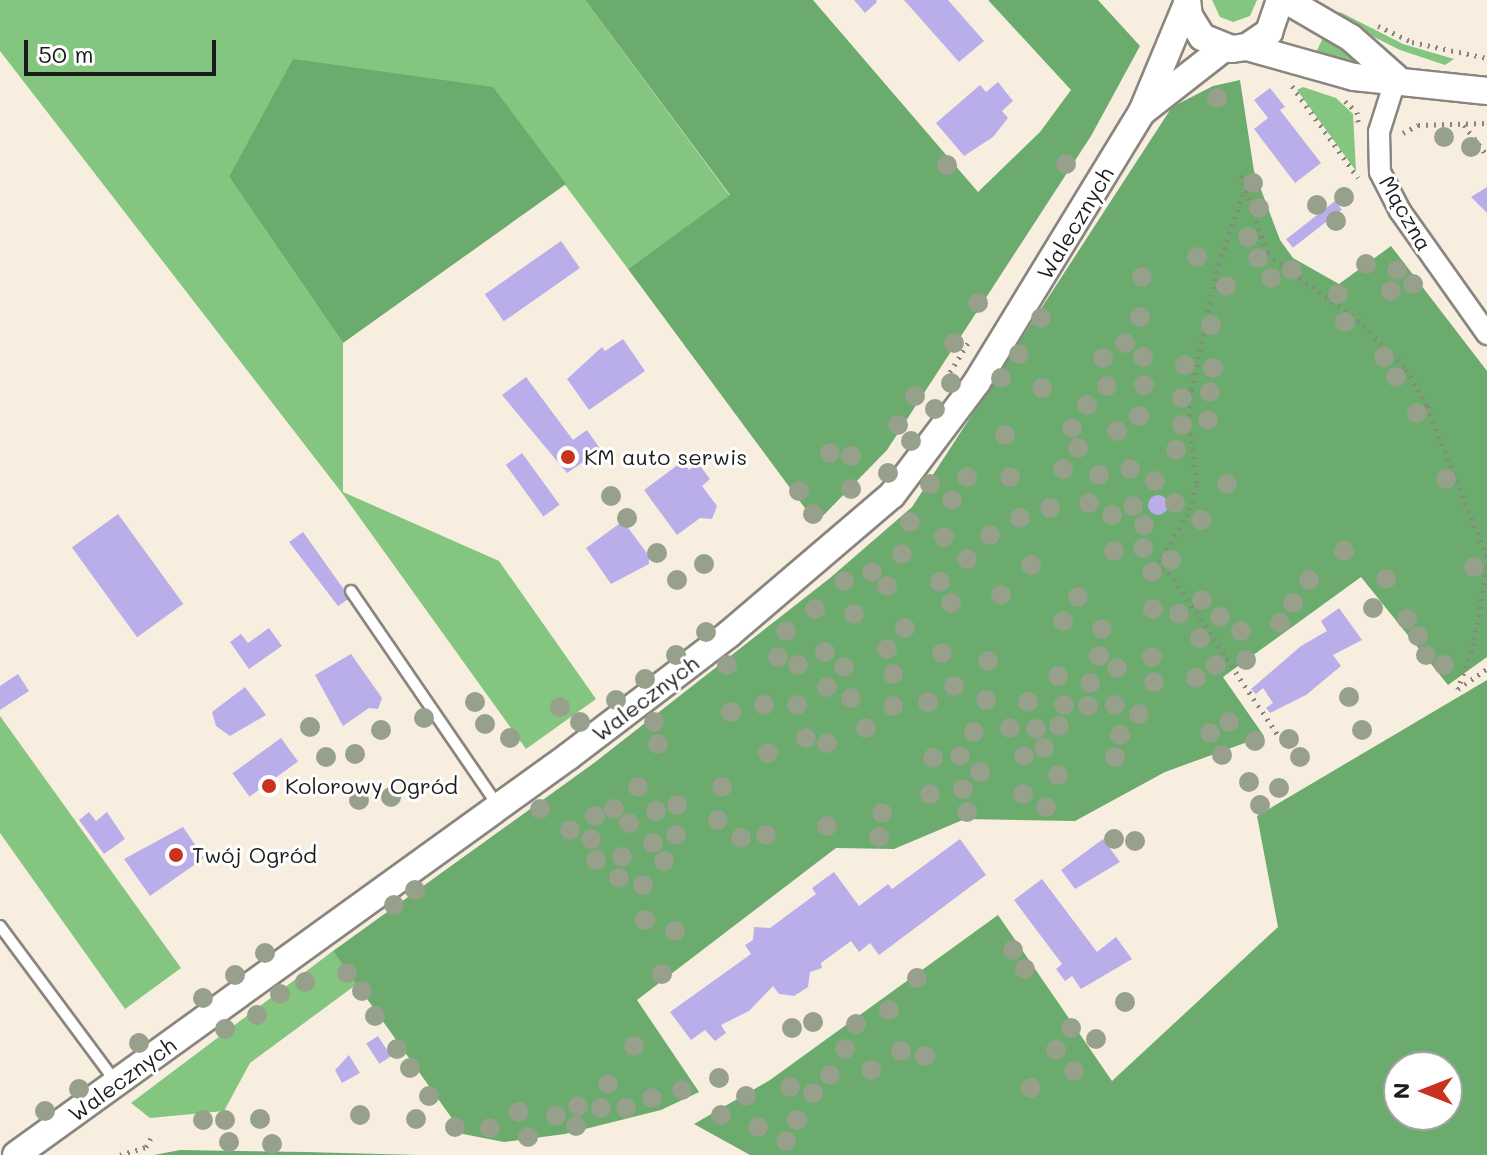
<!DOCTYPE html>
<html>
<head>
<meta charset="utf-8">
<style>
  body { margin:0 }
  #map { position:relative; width:1487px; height:1155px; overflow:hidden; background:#f8eedf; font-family:Mali,sans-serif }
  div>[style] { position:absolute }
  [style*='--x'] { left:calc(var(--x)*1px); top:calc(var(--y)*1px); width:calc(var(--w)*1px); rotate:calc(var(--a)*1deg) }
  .green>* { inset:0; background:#84c67f }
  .forest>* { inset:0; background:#6bab6e }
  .building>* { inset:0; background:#b9aeea; transform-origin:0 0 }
  .round { border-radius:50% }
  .path>* { height:5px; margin-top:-2.5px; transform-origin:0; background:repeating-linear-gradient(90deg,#8a857e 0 2px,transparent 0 8px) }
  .roads { filter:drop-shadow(2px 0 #8a857e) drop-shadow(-2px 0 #8a857e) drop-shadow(0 2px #8a857e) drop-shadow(0 -2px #8a857e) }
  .service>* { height:10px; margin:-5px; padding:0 5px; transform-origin:5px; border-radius:5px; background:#fff }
  .minor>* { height:20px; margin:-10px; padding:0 10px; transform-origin:10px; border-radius:10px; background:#fff }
  .tertiary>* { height:26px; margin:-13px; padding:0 13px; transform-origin:13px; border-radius:13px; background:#fff }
  .trees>* { width:20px; height:20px; margin:-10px; border-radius:50%; background:#96a08a }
  .dots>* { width:22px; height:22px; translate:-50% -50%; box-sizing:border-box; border:4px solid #fff; border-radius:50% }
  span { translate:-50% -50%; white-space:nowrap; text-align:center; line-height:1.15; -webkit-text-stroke:6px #fff; paint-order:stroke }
  .street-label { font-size:22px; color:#1c1c1c }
  .poi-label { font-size:22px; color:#1c1c1c }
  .left { translate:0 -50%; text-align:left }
  .north { position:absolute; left:1383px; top:1051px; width:80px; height:80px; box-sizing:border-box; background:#fff; border:2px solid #a4a4a4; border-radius:50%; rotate:270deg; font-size:22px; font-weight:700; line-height:32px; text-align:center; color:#1c1c1c }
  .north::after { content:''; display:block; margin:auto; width:28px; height:36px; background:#c8321e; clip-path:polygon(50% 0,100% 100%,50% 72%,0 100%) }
  .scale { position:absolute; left:24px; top:40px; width:192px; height:36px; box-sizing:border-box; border:4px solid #1c1c1c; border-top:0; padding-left:10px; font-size:24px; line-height:28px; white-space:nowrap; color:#1c1c1c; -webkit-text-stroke:6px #fff; paint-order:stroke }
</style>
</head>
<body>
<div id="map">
  <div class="green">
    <div style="clip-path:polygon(0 0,585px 0,730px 196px,628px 269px,492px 87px,229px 177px,343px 343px,343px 492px,499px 561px,596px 699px,526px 749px,342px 493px,0 51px)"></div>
    <div style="clip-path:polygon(1212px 0,1257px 0,1250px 16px,1233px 22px,1220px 17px)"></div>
    <div style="clip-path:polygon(1340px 12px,1403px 44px,1454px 59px,1445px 65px,1400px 50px,1332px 16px)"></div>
    <div style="clip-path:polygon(1324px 36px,1361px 58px,1358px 67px,1316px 52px)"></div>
    <div style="clip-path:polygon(1303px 87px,1336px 98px,1353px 114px,1356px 171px,1297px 90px)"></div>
    <div style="clip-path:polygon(0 716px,181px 968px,125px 1009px,0 833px)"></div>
    <div style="clip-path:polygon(333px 951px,357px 984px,250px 1063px,224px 1111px,150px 1118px,131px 1103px)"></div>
  </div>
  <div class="forest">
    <div style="clip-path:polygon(585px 0,813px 0,978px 192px,1040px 132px,1071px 90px,988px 0,1098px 0,1140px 46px,1091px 136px,887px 450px,816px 523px,628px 269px,730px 195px)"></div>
    <div style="clip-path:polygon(293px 59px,493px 87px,566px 184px,343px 343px,229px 177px)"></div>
    <div style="clip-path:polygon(1240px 80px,1254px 171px,1280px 240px,1293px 258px,1339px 284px,1391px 246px,1487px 371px,1487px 657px,1448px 685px,1361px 577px,1223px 677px,1264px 736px,1165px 772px,1075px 821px,965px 819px,894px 849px,836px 848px,637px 1000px,699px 1092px,661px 1110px,565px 1134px,504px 1142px,463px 1134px,333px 951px,594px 763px,830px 578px,912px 507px,1172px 107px,1213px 86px)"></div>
    <div style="clip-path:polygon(evenodd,1487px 680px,1487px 1155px,750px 1155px,694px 1124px,770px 1080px,998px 915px,1112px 1081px,1278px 927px,1257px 816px,1487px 680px,1399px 1067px,1447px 1067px,1447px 1115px,1399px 1115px,1399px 1067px)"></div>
    <div style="clip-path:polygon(180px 1150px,306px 1152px,417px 1155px,154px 1155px)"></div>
  </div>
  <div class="building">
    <div style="clip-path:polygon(854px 0,876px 0,877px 2px,865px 13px)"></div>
    <div style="clip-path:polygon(904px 0,948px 0,984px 41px,959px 62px)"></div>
    <div style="clip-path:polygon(998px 82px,1013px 101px,1002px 111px,1008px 118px,993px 137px,964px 156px,936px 123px,980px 85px,986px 92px)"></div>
    <div style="clip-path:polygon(1270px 88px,1285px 107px,1280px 110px,1321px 163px,1295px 183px,1254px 129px,1268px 118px,1254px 100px)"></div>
    <div style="clip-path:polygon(1487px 187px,1487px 213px,1471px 197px)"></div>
    <div style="left:1335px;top:201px;width:11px;height:62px;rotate:52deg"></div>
    <div style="left:561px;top:241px;width:33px;height:93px;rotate:55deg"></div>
    <div style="clip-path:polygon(623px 339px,645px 371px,589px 410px,567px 379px,602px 347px,605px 351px)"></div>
    <div style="clip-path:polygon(526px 377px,573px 440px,587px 430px,601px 450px,567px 473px,502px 395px)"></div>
    <div style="left:522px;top:453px;width:64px;height:20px;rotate:54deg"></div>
    <div style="clip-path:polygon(683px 461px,689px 470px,698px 463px,710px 479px,702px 486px,717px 506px,712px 519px,700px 518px,677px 535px,644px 490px)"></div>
    <div class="round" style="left:1148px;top:495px;width:20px;height:20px"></div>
    <div style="left:118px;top:514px;width:111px;height:57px;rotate:54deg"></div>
    <div style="clip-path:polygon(623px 521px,649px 556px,649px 564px,611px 584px,586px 548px)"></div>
    <div style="clip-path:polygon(303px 532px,350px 598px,338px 606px,289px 542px)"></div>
    <div style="clip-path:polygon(1339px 608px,1362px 640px,1333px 655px,1341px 666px,1306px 695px,1270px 713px,1266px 708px,1273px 703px,1263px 688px,1256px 694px,1251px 689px,1301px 646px,1327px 631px,1321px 621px)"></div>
    <div style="clip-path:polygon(269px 628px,282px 646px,249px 669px,230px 642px,241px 634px,248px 643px)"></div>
    <div style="clip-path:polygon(351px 654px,382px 698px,378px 709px,369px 708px,343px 726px,315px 675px)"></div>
    <div style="clip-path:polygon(18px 674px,29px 691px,0 710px,0 686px)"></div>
    <div style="clip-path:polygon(245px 687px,266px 715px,230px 736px,216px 726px,212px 712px)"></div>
    <div style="left:281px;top:738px;width:29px;height:60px;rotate:54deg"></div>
    <div style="clip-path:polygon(89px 812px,96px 821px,107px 812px,125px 839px,104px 854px,79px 820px)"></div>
    <div style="clip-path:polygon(183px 827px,204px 858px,150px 896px,124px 859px)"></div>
    <div style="clip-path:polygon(960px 839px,986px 875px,879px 955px,870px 943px,859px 952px,851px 941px,821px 963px,822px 968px,810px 972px,808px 987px,794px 996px,779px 994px,773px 986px,749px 1011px,721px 1025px,726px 1033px,715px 1041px,705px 1030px,691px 1040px,670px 1012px,751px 954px,745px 945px,753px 940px,754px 927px,770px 928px,816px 894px,812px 888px,834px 872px,859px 906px,888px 884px,892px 889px)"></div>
    <div style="clip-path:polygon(1103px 839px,1120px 862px,1075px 889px,1061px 870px)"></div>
    <div style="clip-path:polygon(1042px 879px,1097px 952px,1116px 937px,1132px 959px,1081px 989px,1072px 976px,1065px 981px,1056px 969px,1062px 964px,1014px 900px)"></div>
    <div style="left:378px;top:1036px;width:24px;height:14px;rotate:57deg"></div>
    <div style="clip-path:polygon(349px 1055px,360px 1073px,342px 1083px,335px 1070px)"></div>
  </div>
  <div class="path">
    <div style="--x:1378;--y:26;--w:38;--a:25"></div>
    <div style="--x:1412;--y:42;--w:77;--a:12"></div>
    <div style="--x:1292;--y:86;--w:113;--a:54.3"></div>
    <div style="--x:1345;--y:101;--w:16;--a:43"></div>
    <div style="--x:1357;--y:112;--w:10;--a:84"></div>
    <div style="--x:1464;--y:125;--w:38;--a:53"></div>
    <div style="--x:1403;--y:133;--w:17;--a:-28"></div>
    <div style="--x:1418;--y:125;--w:69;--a:-1.7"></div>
    <div style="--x:1241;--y:175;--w:83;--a:71.8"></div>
    <div style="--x:1267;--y:254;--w:112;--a:36"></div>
    <div style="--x:1358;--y:320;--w:69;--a:45.6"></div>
    <div style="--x:1406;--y:369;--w:43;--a:60.4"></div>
    <div style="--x:1427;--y:406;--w:163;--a:68.5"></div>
    <div style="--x:1243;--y:194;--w:73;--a:109.2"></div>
    <div style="--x:1219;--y:263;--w:130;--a:102.4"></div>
    <div style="--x:1191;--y:390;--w:35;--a:93"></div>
    <div style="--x:1189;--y:425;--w:61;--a:82.4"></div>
    <div style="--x:1197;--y:485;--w:30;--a:107"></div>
    <div style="--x:1188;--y:514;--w:53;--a:121.9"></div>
    <div style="--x:1160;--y:559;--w:211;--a:56.2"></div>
    <div style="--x:950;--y:372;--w:34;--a:-58"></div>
    <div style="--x:1487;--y:567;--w:77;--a:99.7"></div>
    <div style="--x:1474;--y:643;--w:49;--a:109.2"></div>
    <div style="--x:1458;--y:689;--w:35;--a:-35"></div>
    <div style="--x:120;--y:1155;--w:27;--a:-17"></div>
    <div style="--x:146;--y:1147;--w:13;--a:-61"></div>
  </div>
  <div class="roads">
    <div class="service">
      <div style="--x:351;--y:591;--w:262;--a:55.6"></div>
      <div style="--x:0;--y:926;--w:193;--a:53.4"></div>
    </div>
    <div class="minor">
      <div style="--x:1396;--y:78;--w:57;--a:107.5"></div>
      <div style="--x:1379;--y:132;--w:40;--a:88.6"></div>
      <div style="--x:1380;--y:172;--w:44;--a:62.9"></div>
      <div style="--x:1400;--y:211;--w:151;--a:54.7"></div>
    </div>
    <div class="tertiary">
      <div style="--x:1187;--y:0;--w:16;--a:83"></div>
      <div style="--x:1189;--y:16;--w:25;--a:58"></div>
      <div style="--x:1202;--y:37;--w:32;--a:22"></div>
      <div style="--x:1232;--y:49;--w:15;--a:-8"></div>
      <div style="--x:1247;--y:47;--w:27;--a:-34"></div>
      <div style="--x:1269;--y:32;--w:34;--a:-71"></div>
      <div style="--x:1286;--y:0;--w:75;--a:30.3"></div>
      <div style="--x:1351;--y:38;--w:60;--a:41.6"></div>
      <div style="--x:1247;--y:47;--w:111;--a:15.7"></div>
      <div style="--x:1354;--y:77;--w:134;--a:6"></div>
      <div style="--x:1142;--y:112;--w:104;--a:-38"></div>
      <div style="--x:16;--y:1155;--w:682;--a:-35.81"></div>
      <div style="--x:569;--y:756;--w:201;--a:-37.3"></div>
      <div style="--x:729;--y:634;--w:214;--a:-40.5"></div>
      <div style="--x:892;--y:495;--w:141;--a:-53"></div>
      <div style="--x:977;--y:382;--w:316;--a:-58.6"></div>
      <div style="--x:1142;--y:112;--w:117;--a:-67.4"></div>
    </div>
  </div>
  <div class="trees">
    <div style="left:1217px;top:98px"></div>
    <div style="left:1444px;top:137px"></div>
    <div style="left:1471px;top:147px"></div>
    <div style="left:1066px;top:164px"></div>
    <div style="left:947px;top:165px"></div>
    <div style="left:1253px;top:183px"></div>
    <div style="left:1344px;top:197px"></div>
    <div style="left:1317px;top:205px"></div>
    <div style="left:1259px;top:208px"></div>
    <div style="left:1336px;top:221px"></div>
    <div style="left:1248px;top:237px"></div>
    <div style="left:1197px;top:257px"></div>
    <div style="left:1258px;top:258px"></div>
    <div style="left:1366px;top:264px"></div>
    <div style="left:1292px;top:270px"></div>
    <div style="left:1397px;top:270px"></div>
    <div style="left:1142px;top:277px"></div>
    <div style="left:1271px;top:278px"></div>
    <div style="left:1413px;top:284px"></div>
    <div style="left:1226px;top:286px"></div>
    <div style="left:1391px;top:291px"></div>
    <div style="left:1338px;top:294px"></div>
    <div style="left:978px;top:303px"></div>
    <div style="left:1140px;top:317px"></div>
    <div style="left:1041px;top:318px"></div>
    <div style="left:1345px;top:322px"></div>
    <div style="left:1211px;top:325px"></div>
    <div style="left:954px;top:343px"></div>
    <div style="left:1125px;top:343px"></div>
    <div style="left:1019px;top:354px"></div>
    <div style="left:1143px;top:357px"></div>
    <div style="left:1384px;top:357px"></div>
    <div style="left:1103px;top:358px"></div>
    <div style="left:1185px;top:365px"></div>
    <div style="left:1213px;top:368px"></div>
    <div style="left:1396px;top:377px"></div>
    <div style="left:1001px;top:378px"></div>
    <div style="left:951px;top:383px"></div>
    <div style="left:1144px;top:385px"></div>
    <div style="left:1107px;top:386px"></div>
    <div style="left:1042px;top:388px"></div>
    <div style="left:1210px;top:392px"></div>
    <div style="left:915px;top:396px"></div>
    <div style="left:1182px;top:398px"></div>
    <div style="left:1087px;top:405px"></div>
    <div style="left:935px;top:409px"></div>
    <div style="left:1417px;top:413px"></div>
    <div style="left:1139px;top:416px"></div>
    <div style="left:1208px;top:420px"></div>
    <div style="left:898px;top:425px"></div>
    <div style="left:1182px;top:425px"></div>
    <div style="left:1072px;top:428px"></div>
    <div style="left:1117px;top:431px"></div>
    <div style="left:1005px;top:435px"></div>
    <div style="left:911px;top:441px"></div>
    <div style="left:1078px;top:448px"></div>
    <div style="left:1176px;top:450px"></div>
    <div style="left:830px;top:453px"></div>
    <div style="left:851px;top:456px"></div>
    <div style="left:1063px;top:469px"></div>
    <div style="left:1130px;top:469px"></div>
    <div style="left:888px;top:473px"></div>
    <div style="left:1099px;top:475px"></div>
    <div style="left:967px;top:477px"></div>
    <div style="left:1010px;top:477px"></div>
    <div style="left:1446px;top:479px"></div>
    <div style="left:1155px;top:481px"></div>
    <div style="left:930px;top:484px"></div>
    <div style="left:1227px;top:484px"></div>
    <div style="left:851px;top:489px"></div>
    <div style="left:799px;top:491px"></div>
    <div style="left:611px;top:496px"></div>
    <div style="left:952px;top:500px"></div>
    <div style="left:1089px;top:503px"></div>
    <div style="left:1175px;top:503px"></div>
    <div style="left:1133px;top:506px"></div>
    <div style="left:1050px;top:508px"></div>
    <div style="left:813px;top:514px"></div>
    <div style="left:1112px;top:515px"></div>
    <div style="left:627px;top:518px"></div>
    <div style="left:1020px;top:518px"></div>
    <div style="left:1201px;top:520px"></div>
    <div style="left:910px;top:522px"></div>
    <div style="left:1144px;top:525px"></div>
    <div style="left:990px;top:535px"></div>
    <div style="left:944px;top:537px"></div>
    <div style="left:1143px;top:548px"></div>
    <div style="left:1114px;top:551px"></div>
    <div style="left:1344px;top:551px"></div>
    <div style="left:657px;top:553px"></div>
    <div style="left:902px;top:554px"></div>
    <div style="left:967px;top:559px"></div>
    <div style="left:1171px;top:560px"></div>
    <div style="left:704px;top:564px"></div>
    <div style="left:1031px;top:565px"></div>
    <div style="left:1474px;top:567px"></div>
    <div style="left:872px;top:572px"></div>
    <div style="left:1152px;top:572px"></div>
    <div style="left:1386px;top:579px"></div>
    <div style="left:677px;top:580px"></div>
    <div style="left:1309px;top:580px"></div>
    <div style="left:844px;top:581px"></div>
    <div style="left:940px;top:582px"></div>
    <div style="left:887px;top:586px"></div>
    <div style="left:1001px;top:595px"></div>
    <div style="left:1078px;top:597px"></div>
    <div style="left:1202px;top:600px"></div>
    <div style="left:951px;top:603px"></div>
    <div style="left:1293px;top:603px"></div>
    <div style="left:1373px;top:608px"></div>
    <div style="left:815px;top:609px"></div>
    <div style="left:1153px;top:609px"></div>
    <div style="left:854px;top:614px"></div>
    <div style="left:1179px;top:614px"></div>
    <div style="left:1220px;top:617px"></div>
    <div style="left:1407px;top:619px"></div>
    <div style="left:1063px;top:621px"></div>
    <div style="left:1280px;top:623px"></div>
    <div style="left:905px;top:628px"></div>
    <div style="left:1102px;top:629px"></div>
    <div style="left:786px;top:631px"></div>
    <div style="left:1241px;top:631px"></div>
    <div style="left:706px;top:632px"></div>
    <div style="left:1418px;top:636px"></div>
    <div style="left:1200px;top:638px"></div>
    <div style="left:887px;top:649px"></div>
    <div style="left:825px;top:652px"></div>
    <div style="left:942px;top:653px"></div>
    <div style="left:676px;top:655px"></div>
    <div style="left:1426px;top:655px"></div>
    <div style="left:1099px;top:656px"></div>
    <div style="left:778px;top:657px"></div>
    <div style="left:1152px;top:657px"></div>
    <div style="left:1246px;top:660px"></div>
    <div style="left:988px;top:661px"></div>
    <div style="left:727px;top:665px"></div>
    <div style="left:798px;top:665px"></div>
    <div style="left:1216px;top:665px"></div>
    <div style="left:1444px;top:665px"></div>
    <div style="left:844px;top:667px"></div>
    <div style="left:1117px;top:668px"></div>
    <div style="left:893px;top:674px"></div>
    <div style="left:1058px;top:676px"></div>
    <div style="left:1196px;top:678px"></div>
    <div style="left:645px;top:679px"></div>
    <div style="left:1154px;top:682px"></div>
    <div style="left:1090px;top:683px"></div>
    <div style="left:954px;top:686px"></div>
    <div style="left:827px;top:687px"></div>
    <div style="left:1349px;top:697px"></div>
    <div style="left:851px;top:698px"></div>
    <div style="left:616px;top:700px"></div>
    <div style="left:986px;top:700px"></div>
    <div style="left:475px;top:702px"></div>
    <div style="left:928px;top:702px"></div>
    <div style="left:1028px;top:702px"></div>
    <div style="left:764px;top:705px"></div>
    <div style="left:797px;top:705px"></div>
    <div style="left:1064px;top:705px"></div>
    <div style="left:1115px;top:705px"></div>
    <div style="left:893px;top:706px"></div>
    <div style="left:1088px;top:706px"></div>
    <div style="left:560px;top:707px"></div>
    <div style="left:731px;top:712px"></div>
    <div style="left:1139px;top:714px"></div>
    <div style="left:424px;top:718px"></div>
    <div style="left:580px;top:722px"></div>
    <div style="left:654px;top:722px"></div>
    <div style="left:1229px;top:722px"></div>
    <div style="left:485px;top:724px"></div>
    <div style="left:1059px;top:726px"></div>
    <div style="left:310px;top:727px"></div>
    <div style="left:866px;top:728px"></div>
    <div style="left:1010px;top:728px"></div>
    <div style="left:1036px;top:729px"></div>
    <div style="left:381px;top:730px"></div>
    <div style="left:1362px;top:730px"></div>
    <div style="left:974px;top:732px"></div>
    <div style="left:1210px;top:733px"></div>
    <div style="left:1120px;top:735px"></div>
    <div style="left:510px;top:738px"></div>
    <div style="left:806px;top:738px"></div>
    <div style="left:1289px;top:739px"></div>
    <div style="left:1255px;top:741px"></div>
    <div style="left:827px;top:743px"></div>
    <div style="left:658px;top:744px"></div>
    <div style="left:1044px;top:748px"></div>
    <div style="left:768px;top:753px"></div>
    <div style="left:355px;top:754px"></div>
    <div style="left:1222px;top:755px"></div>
    <div style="left:960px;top:756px"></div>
    <div style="left:1024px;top:756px"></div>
    <div style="left:326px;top:757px"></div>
    <div style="left:1115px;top:757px"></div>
    <div style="left:1300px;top:757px"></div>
    <div style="left:933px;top:758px"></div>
    <div style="left:980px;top:772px"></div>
    <div style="left:1058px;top:775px"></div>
    <div style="left:1249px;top:782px"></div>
    <div style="left:638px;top:787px"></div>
    <div style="left:722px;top:787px"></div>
    <div style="left:1279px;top:788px"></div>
    <div style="left:963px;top:789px"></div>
    <div style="left:930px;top:794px"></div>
    <div style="left:1023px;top:794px"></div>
    <div style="left:391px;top:797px"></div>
    <div style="left:359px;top:800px"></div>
    <div style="left:677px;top:805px"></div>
    <div style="left:1260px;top:805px"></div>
    <div style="left:1046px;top:807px"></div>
    <div style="left:540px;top:809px"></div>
    <div style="left:614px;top:809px"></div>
    <div style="left:656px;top:811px"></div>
    <div style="left:967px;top:812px"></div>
    <div style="left:882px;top:813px"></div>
    <div style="left:595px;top:816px"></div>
    <div style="left:718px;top:820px"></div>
    <div style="left:629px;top:823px"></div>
    <div style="left:827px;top:826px"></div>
    <div style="left:570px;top:830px"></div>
    <div style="left:676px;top:835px"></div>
    <div style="left:766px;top:835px"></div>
    <div style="left:879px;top:837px"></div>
    <div style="left:741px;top:838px"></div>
    <div style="left:591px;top:839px"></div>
    <div style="left:1114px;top:839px"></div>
    <div style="left:1135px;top:841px"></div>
    <div style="left:653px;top:843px"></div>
    <div style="left:622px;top:857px"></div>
    <div style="left:596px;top:860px"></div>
    <div style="left:664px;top:861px"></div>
    <div style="left:619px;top:878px"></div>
    <div style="left:643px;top:885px"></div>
    <div style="left:415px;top:890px"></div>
    <div style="left:394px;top:905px"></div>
    <div style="left:645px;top:920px"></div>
    <div style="left:675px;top:931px"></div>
    <div style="left:1013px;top:950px"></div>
    <div style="left:265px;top:953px"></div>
    <div style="left:1025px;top:969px"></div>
    <div style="left:347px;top:973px"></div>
    <div style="left:662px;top:974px"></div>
    <div style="left:235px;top:975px"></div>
    <div style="left:917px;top:978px"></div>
    <div style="left:305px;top:982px"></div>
    <div style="left:362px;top:991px"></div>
    <div style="left:280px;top:994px"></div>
    <div style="left:203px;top:998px"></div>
    <div style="left:1125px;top:1002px"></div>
    <div style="left:889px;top:1010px"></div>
    <div style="left:257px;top:1015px"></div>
    <div style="left:375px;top:1016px"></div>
    <div style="left:813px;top:1022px"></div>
    <div style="left:856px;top:1024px"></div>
    <div style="left:792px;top:1028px"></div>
    <div style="left:1071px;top:1028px"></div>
    <div style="left:225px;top:1029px"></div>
    <div style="left:1096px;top:1039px"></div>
    <div style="left:139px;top:1043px"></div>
    <div style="left:634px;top:1046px"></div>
    <div style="left:397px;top:1049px"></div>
    <div style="left:845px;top:1049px"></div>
    <div style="left:1056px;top:1050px"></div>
    <div style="left:901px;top:1051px"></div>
    <div style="left:925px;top:1056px"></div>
    <div style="left:410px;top:1068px"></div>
    <div style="left:871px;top:1070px"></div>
    <div style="left:1074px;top:1071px"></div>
    <div style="left:830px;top:1075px"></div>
    <div style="left:719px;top:1078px"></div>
    <div style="left:608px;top:1084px"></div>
    <div style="left:790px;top:1087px"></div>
    <div style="left:1031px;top:1088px"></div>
    <div style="left:79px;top:1089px"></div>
    <div style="left:682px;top:1090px"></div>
    <div style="left:813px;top:1093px"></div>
    <div style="left:429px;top:1096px"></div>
    <div style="left:746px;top:1096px"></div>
    <div style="left:652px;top:1098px"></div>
    <div style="left:578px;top:1106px"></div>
    <div style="left:601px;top:1108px"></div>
    <div style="left:626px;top:1108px"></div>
    <div style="left:45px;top:1111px"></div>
    <div style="left:519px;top:1112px"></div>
    <div style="left:360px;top:1115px"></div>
    <div style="left:721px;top:1115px"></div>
    <div style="left:556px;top:1116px"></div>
    <div style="left:260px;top:1119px"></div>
    <div style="left:416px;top:1119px"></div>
    <div style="left:203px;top:1120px"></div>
    <div style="left:225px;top:1120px"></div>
    <div style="left:797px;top:1120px"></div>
    <div style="left:576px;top:1126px"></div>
    <div style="left:455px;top:1127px"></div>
    <div style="left:758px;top:1127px"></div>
    <div style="left:490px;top:1128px"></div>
    <div style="left:528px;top:1137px"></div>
    <div style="left:786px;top:1141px"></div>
    <div style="left:229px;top:1142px"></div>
    <div style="left:272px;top:1144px"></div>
  </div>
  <div class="dots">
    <div style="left:568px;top:457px;background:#c8321e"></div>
    <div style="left:269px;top:786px;background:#c8321e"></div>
    <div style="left:176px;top:855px;background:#c8321e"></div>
  </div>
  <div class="street-label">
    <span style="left:1406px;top:213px;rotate:60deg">Mączna</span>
    <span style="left:1075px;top:223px;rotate:-59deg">Walecznych</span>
    <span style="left:645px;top:698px;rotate:-37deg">Walecznych</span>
    <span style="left:122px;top:1079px;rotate:-36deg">Walecznych</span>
  </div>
  <div class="poi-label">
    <span class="left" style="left:584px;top:457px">KM auto serwis</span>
    <span class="left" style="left:285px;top:786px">Kolorowy Ogród</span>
    <span class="left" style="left:192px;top:855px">Twój Ogród</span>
  </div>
  <div class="north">N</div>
  <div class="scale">50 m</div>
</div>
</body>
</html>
